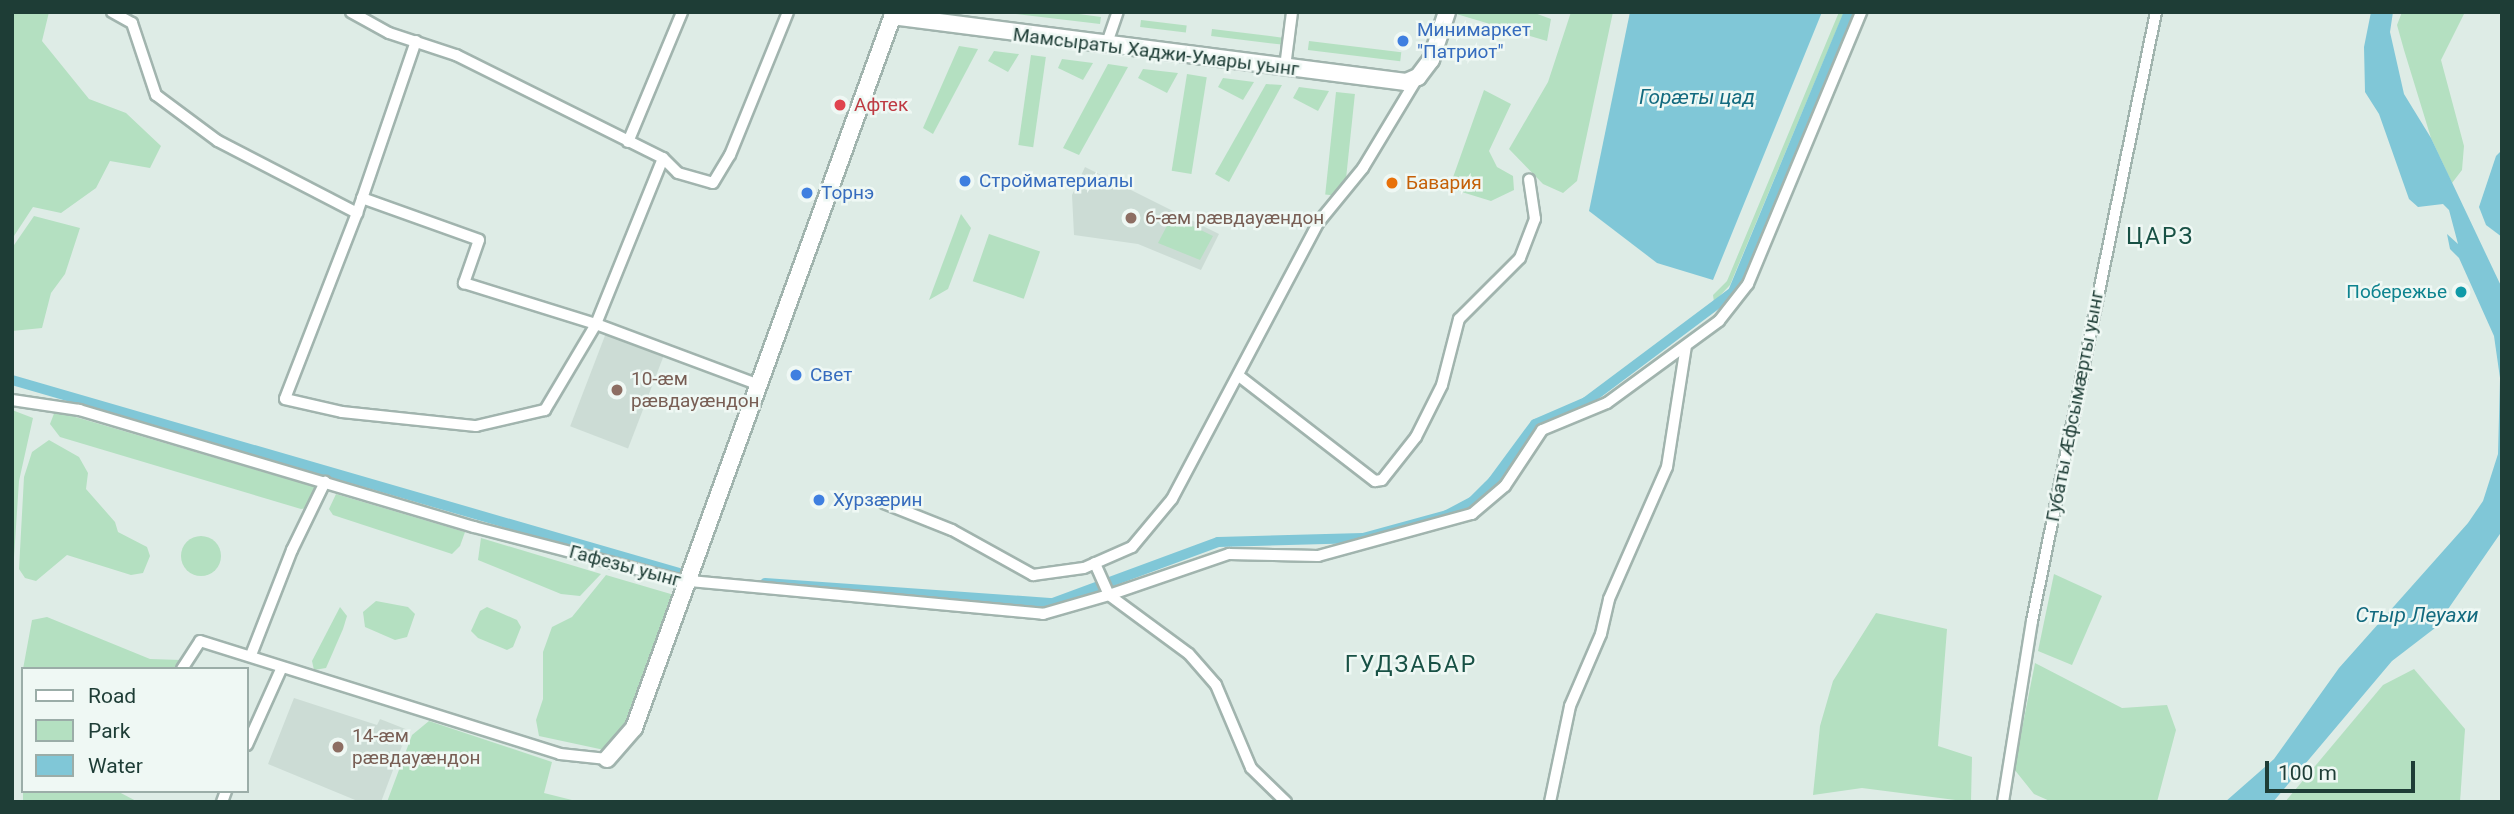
<!DOCTYPE html>
<html>
<head>
<meta charset="utf-8">
<style>
  body { margin:0 }
  #map { position:relative; width:2514px; height:814px; overflow:hidden; background:#deece6; font-family:Roboto,sans-serif }
  div>[style] { position:absolute }
  [style*='--x'] { left:calc(var(--x)*1px); top:calc(var(--y)*1px); width:calc(var(--w)*1px); rotate:calc(var(--a)*1deg) }
  .built>* { inset:0; background:#ccdcd5; transform-origin:0 0 }
  .green>* { inset:0; background:#b4e0c1; transform-origin:0 0 }
  .round { border-radius:50% }
  .water>* { inset:0; background:#80c7d7 }
  .canal>* { height:10px; margin:-5px; padding:0 5px; transform-origin:5px; border-radius:5px; background:#80c7d7 }
  .roads { filter:drop-shadow(2px 0 #a1b4ae) drop-shadow(-2px 0 #a1b4ae) drop-shadow(0 2px #a1b4ae) drop-shadow(0 -2px #a1b4ae) }
  .street>* { height:10px; margin:-5px; padding:0 5px; transform-origin:5px; border-radius:5px; background:#fff }
  .secondary>* { height:16px; margin:-8px; padding:0 8px; transform-origin:8px; border-radius:8px; background:#fff }
  .dots>* { width:19px; height:19px; translate:-50% -50%; box-sizing:border-box; border:4px solid #eff8f4; border-radius:50% }
  span { translate:-50% -50%; white-space:nowrap; text-align:center; line-height:1.15; -webkit-text-stroke:5px #eff8f4; paint-order:stroke }
  .shop-label { font-size:19px; color:#366cbe }
  .left { translate:0 -50%; text-align:left }
  .street-label { font-size:19px; color:#1e3d36 }
  .health-label { font-size:19px; color:#be3a42 }
  .food-label { font-size:19px; color:#c56008 }
  .education-label { font-size:19px; color:#785e54 }
  .culture-label { font-size:19px; color:#0d838f }
  .right { translate:-100% -50%; text-align:right }
  .water-label { font-size:21px; color:#126a7f; font-style:italic }
  .quarter-label { font-size:23px; color:#185145; letter-spacing:2px }
  .frame { position:absolute; inset:0; border:14px solid #1e3d36; pointer-events:none }
  .legend { position:absolute; left:21px; top:667px; width:228px; height:126px; box-sizing:border-box; background:#eff8f4; border:2px solid #9bada8; margin:0; padding:9px 12px; list-style:none; font-size:21px; color:#1e3d36 }
  .legend li { display:flex; align-items:center; gap:14px; height:35px }
  .legend b { width:35px; border:2px solid #9bada8 }
  .scale { position:absolute; left:2265px; top:761px; width:150px; height:32px; box-sizing:border-box; border:4px solid #1e3d36; border-top:0; padding-left:9px; font-size:21px; line-height:24px; white-space:nowrap; color:#1e3d36; -webkit-text-stroke:5px #eff8f4; paint-order:stroke }
</style>
</head>
<body>
<div id="map">
  <div class="built">
    <div style="clip-path:polygon(1085px 167px,1219px 234px,1201px 270px,1138px 244px,1074px 235px,1072px 195px)"></div>
    <div style="left:606px;top:333px;width:62px;height:100px;rotate:21deg"></div>
    <div style="clip-path:polygon(294px 698px,377px 725px,380px 719px,408px 730px,381px 802px,360px 802px,268px 764px)"></div>
  </div>
  <div class="green">
    <div style="clip-path:polygon(12px 12px,49px 12px,42px 41px,89px 99px,126px 113px,161px 146px,150px 168px,110px 161px,96px 188px,61px 213px,33px 207px,12px 239px)"></div>
    <div style="clip-path:polygon(998px 12px,1064px 12px,1101px 17px,1100px 24px)"></div>
    <div style="clip-path:polygon(1532px 12px,1551px 19px,1547px 41px,1453px 13px)"></div>
    <div style="clip-path:polygon(1571px 12px,1613px 12px,1577px 181px,1563px 193px,1543px 184px,1509px 149px,1548px 82px)"></div>
    <div style="clip-path:polygon(1839px 12px,1844px 12px,1730px 285px,1714px 302px,1713px 295px,1727px 281px)"></div>
    <div style="clip-path:polygon(2402px 12px,2465px 12px,2441px 60px,2464px 146px,2462px 170px,2452px 183px,2431px 138px,2404px 50px,2397px 25px)"></div>
    <div style="left:1141px;top:20px;width:46px;height:7px;rotate:7deg"></div>
    <div style="left:1212px;top:29px;width:71px;height:7px;rotate:7deg"></div>
    <div style="left:1309px;top:41px;width:93px;height:9px;rotate:7deg"></div>
    <div style="clip-path:polygon(959px 46px,978px 49px,933px 134px,923px 128px)"></div>
    <div style="clip-path:polygon(994px 51px,1019px 54px,1008px 72px,988px 61px)"></div>
    <div style="left:1031px;top:55px;width:15px;height:91px;rotate:8deg"></div>
    <div style="clip-path:polygon(1062px 59px,1093px 63px,1083px 80px,1058px 68px)"></div>
    <div style="clip-path:polygon(1108px 64px,1128px 67px,1079px 155px,1063px 148px)"></div>
    <div style="clip-path:polygon(1143px 69px,1178px 73px,1167px 93px,1138px 78px)"></div>
    <div style="left:1187px;top:74px;width:20px;height:98px;rotate:9deg"></div>
    <div style="clip-path:polygon(1223px 78px,1254px 82px,1243px 100px,1218px 87px)"></div>
    <div style="clip-path:polygon(1266px 84px,1282px 85px,1229px 182px,1215px 174px)"></div>
    <div style="clip-path:polygon(1299px 87px,1329px 91px,1318px 111px,1293px 98px)"></div>
    <div style="clip-path:polygon(1484px 90px,1511px 104px,1489px 151px,1497px 167px,1513px 176px,1514px 190px,1491px 201px,1452px 189px,1451px 183px)"></div>
    <div style="left:1336px;top:92px;width:19px;height:103px;rotate:6deg"></div>
    <div style="clip-path:polygon(961px 214px,971px 228px,948px 289px,929px 300px)"></div>
    <div style="clip-path:polygon(34px 216px,80px 228px,65px 274px,51px 293px,42px 328px,12px 331px,12px 248px)"></div>
    <div style="clip-path:polygon(1172px 216px,1213px 236px,1200px 260px,1158px 243px)"></div>
    <div style="left:989px;top:234px;width:54px;height:50px;rotate:19deg"></div>
    <div style="clip-path:polygon(12px 410px,33px 418px,19px 481px,12px 588px)"></div>
    <div style="clip-path:polygon(55px 411px,322px 489px,315px 507px,301px 509px,60px 437px,50px 424px)"></div>
    <div style="clip-path:polygon(49px 440px,79px 457px,88px 473px,86px 489px,115px 522px,118px 532px,147px 547px,150px 556px,143px 573px,131px 575px,67px 555px,36px 581px,25px 578px,19px 569px,24px 477px,32px 452px)"></div>
    <div style="clip-path:polygon(336px 494px,465px 532px,460px 546px,452px 554px,333px 515px,329px 509px)"></div>
    <div class="round" style="left:181px;top:536px;width:40px;height:40px"></div>
    <div style="clip-path:polygon(481px 538px,601px 574px,580px 596px,561px 594px,478px 560px)"></div>
    <div style="clip-path:polygon(2054px 574px,2102px 596px,2072px 665px,2038px 651px)"></div>
    <div style="clip-path:polygon(606px 575px,681px 597px,637px 731px,609px 751px,539px 736px,536px 720px,543px 699px,543px 652px,552px 627px,572px 617px)"></div>
    <div style="clip-path:polygon(376px 601px,408px 607px,415px 614px,407px 637px,395px 640px,365px 627px,363px 612px)"></div>
    <div style="clip-path:polygon(340px 607px,347px 616px,343px 629px,326px 668px,314px 670px,312px 661px)"></div>
    <div style="clip-path:polygon(487px 607px,517px 620px,521px 627px,513px 647px,507px 650px,478px 638px,471px 631px,480px 611px)"></div>
    <div style="clip-path:polygon(1876px 613px,1947px 629px,1938px 746px,1972px 757px,1971px 802px,1862px 788px,1813px 795px,1820px 726px,1833px 681px)"></div>
    <div style="clip-path:polygon(47px 617px,150px 659px,181px 660px,182px 668px,23px 669px,32px 620px)"></div>
    <div style="clip-path:polygon(2035px 663px,2122px 708px,2167px 705px,2176px 730px,2157px 802px,2052px 802px,2034px 794px,2014px 769px)"></div>
    <div style="clip-path:polygon(2414px 669px,2465px 729px,2460px 802px,2285px 802px,2383px 685px)"></div>
    <div style="clip-path:polygon(429px 721px,552px 762px,544px 793px,580px 802px,387px 802px,412px 735px)"></div>
    <div style="clip-path:polygon(23px 791px,117px 791px,138px 802px,23px 802px)"></div>
  </div>
  <div class="water">
    <div style="clip-path:polygon(1630px 12px,1822px 12px,1713px 280px,1657px 263px,1589px 211px)"></div>
    <div style="clip-path:polygon(2371px 12px,2393px 12px,2390px 32px,2404px 94px,2431px 138px,2502px 288px,2502px 531px,2435px 628px,2392px 661px,2273px 802px,2225px 802px,2274px 759px,2339px 668px,2468px 523px,2483px 501px,2498px 454px,2500px 378px,2494px 336px,2459px 258px,2450px 249px,2447px 234px,2458px 244px,2449px 210px,2443px 204px,2418px 207px,2409px 199px,2379px 114px,2365px 92px,2364px 47px)"></div>
    <div style="clip-path:polygon(2502px 150px,2502px 237px,2486px 225px,2479px 207px,2496px 156px)"></div>
  </div>
  <div class="canal">
    <div style="--x:12;--y:380;--w:702;--a:16.14"></div>
    <div style="--x:765;--y:583;--w:289;--a:4"></div>
    <div style="--x:1053;--y:603;--w:176;--a:-20.3"></div>
    <div style="--x:1218;--y:542;--w:145;--a:-1.6"></div>
    <div style="--x:1363;--y:538;--w:87;--a:-15.3"></div>
    <div style="--x:1447;--y:515;--w:30;--a:-28"></div>
    <div style="--x:1473;--y:501;--w:28;--a:-45"></div>
    <div style="--x:1493;--y:481;--w:71;--a:-53.6"></div>
    <div style="--x:1535;--y:424;--w:56;--a:-23.3"></div>
    <div style="--x:1586;--y:402;--w:184;--a:-36.8"></div>
    <div style="--x:1733;--y:292;--w:303;--a:-67.5"></div>
  </div>
  <div class="roads">
    <div class="street">
      <div style="--x:112;--y:12;--w:23;--a:29"></div>
      <div style="--x:132;--y:23;--w:76;--a:71.6"></div>
      <div style="--x:156;--y:95;--w:77;--a:36.6"></div>
      <div style="--x:218;--y:141;--w:157;--a:27.4"></div>
      <div style="--x:351;--y:12;--w:43;--a:28.9"></div>
      <div style="--x:389;--y:33;--w:71;--a:18.2"></div>
      <div style="--x:456;--y:55;--w:231;--a:26.5"></div>
      <div style="--x:663;--y:158;--w:21;--a:45"></div>
      <div style="--x:678;--y:173;--w:36;--a:16"></div>
      <div style="--x:713;--y:183;--w:33;--a:-59"></div>
      <div style="--x:730;--y:155;--w:154;--a:-67.9"></div>
      <div style="--x:416;--y:41;--w:182;--a:108.9"></div>
      <div style="--x:357;--y:213;--w:199;--a:111.2"></div>
      <div style="--x:285;--y:399;--w:58;--a:12.8"></div>
      <div style="--x:342;--y:412;--w:135;--a:6"></div>
      <div style="--x:476;--y:426;--w:71;--a:-13.1"></div>
      <div style="--x:545;--y:410;--w:100;--a:-59.3"></div>
      <div style="--x:596;--y:324;--w:179;--a:-68"></div>
      <div style="--x:1106;--y:46;--w:36;--a:-71"></div>
      <div style="--x:1285;--y:67;--w:55;--a:-82.7"></div>
      <div style="--x:628;--y:142;--w:141;--a:-67.4"></div>
      <div style="--x:362;--y:198;--w:124;--a:19.7"></div>
      <div style="--x:479;--y:240;--w:46;--a:109.2"></div>
      <div style="--x:464;--y:283;--w:138;--a:17.3"></div>
      <div style="--x:596;--y:324;--w:174;--a:20.5"></div>
      <div style="--x:1239;--y:376;--w:172;--a:37.7"></div>
      <div style="--x:1375;--y:481;--w:7;--a:-8"></div>
      <div style="--x:1382;--y:480;--w:55;--a:-51.7"></div>
      <div style="--x:1416;--y:437;--w:58;--a:-63.4"></div>
      <div style="--x:1442;--y:385;--w:68;--a:-75.6"></div>
      <div style="--x:1459;--y:319;--w:86;--a:-45"></div>
      <div style="--x:1520;--y:258;--w:42;--a:-69"></div>
      <div style="--x:1535;--y:219;--w:40;--a:-98.5"></div>
      <div style="--x:12;--y:400;--w:68;--a:8.5"></div>
      <div style="--x:79;--y:410;--w:412;--a:16.5"></div>
      <div style="--x:474;--y:527;--w:212;--a:14.5"></div>
      <div style="--x:679;--y:580;--w:366;--a:5.3"></div>
      <div style="--x:1043;--y:614;--w:69;--a:-16.1"></div>
      <div style="--x:1109;--y:595;--w:35;--a:-114"></div>
      <div style="--x:884;--y:503;--w:73;--a:21.7"></div>
      <div style="--x:952;--y:530;--w:93;--a:29.1"></div>
      <div style="--x:1033;--y:575;--w:51;--a:-7.8"></div>
      <div style="--x:1084;--y:568;--w:52;--a:-23.6"></div>
      <div style="--x:1132;--y:547;--w:62;--a:-50.2"></div>
      <div style="--x:1172;--y:499;--w:312;--a:-62.1"></div>
      <div style="--x:1318;--y:223;--w:71;--a:-50.7"></div>
      <div style="--x:1363;--y:168;--w:106;--a:-58.9"></div>
      <div style="--x:1109;--y:595;--w:127;--a:-18.9"></div>
      <div style="--x:1229;--y:554;--w:89;--a:1.3"></div>
      <div style="--x:1318;--y:556;--w:160;--a:-15.3"></div>
      <div style="--x:1472;--y:514;--w:43;--a:-40.3"></div>
      <div style="--x:1505;--y:486;--w:67;--a:-56.5"></div>
      <div style="--x:1542;--y:430;--w:70;--a:-22.6"></div>
      <div style="--x:1607;--y:403;--w:139;--a:-36.2"></div>
      <div style="--x:1719;--y:321;--w:47;--a:-51.9"></div>
      <div style="--x:1748;--y:284;--w:295;--a:-67.4"></div>
      <div style="--x:1109;--y:595;--w:99;--a:36.4"></div>
      <div style="--x:1189;--y:654;--w:41;--a:48.9"></div>
      <div style="--x:1216;--y:685;--w:90;--a:67.1"></div>
      <div style="--x:1251;--y:768;--w:49;--a:44.2"></div>
      <div style="--x:251;--y:655;--w:113;--a:-68.7"></div>
      <div style="--x:292;--y:550;--w:76;--a:-64.1"></div>
      <div style="--x:182;--y:669;--w:33;--a:-57"></div>
      <div style="--x:200;--y:641;--w:377;--a:17.4"></div>
      <div style="--x:560;--y:754;--w:47;--a:6.1"></div>
      <div style="--x:247;--y:745;--w:85;--a:-65.8"></div>
      <div style="--x:222;--y:802;--w:12;--a:-70"></div>
      <div style="--x:1550;--y:802;--w:98;--a:-78.2"></div>
      <div style="--x:1570;--y:706;--w:78;--a:-66.7"></div>
      <div style="--x:1601;--y:634;--w:36;--a:-77"></div>
      <div style="--x:1609;--y:599;--w:144;--a:-66.3"></div>
      <div style="--x:1667;--y:467;--w:122;--a:-81.1"></div>
      <div style="--x:2003;--y:802;--w:183;--a:-80.9"></div>
      <div style="--x:2032;--y:621;--w:621;--a:-78.49"></div>
    </div>
    <div class="secondary">
      <div style="--x:892;--y:16;--w:518;--a:7.32"></div>
      <div style="--x:1406;--y:82;--w:13;--a:-23"></div>
      <div style="--x:1418;--y:77;--w:21;--a:-53"></div>
      <div style="--x:1431;--y:60;--w:51;--a:-71.6"></div>
      <div style="--x:607;--y:759;--w:41;--a:-48.9"></div>
      <div style="--x:634;--y:728;--w:762;--a:-70.04"></div>
    </div>
  </div>
  <div class="dots">
    <div style="left:1403px;top:41px;background:#3f7fe0"></div>
    <div style="left:840px;top:105px;background:#e0444e"></div>
    <div style="left:965px;top:181px;background:#3f7fe0"></div>
    <div style="left:1392px;top:183px;background:#e8710a"></div>
    <div style="left:807px;top:193px;background:#3f7fe0"></div>
    <div style="left:1131px;top:218px;background:#8d6e63"></div>
    <div style="left:2461px;top:292px;background:#0f9aa8"></div>
    <div style="left:796px;top:375px;background:#3f7fe0"></div>
    <div style="left:617px;top:390px;background:#8d6e63"></div>
    <div style="left:819px;top:500px;background:#3f7fe0"></div>
    <div style="left:338px;top:747px;background:#8d6e63"></div>
  </div>
  <div class="shop-label">
    <span class="left" style="left:1417px;top:41px">Минимаркет<br>"Патриот"</span>
    <span class="left" style="left:979px;top:181px">Стройматериалы</span>
    <span class="left" style="left:821px;top:193px">Торнэ</span>
    <span class="left" style="left:810px;top:375px">Свет</span>
    <span class="left" style="left:833px;top:500px">Хурзæрин</span>
  </div>
  <div class="street-label">
    <span style="left:1156px;top:52px;rotate:7deg">Мамсыраты Хаджи-Умары уынг</span>
    <span style="left:2075px;top:406px;rotate:-79deg">Губаты Æфсымæрты уынг</span>
    <span style="left:625px;top:566px;rotate:15deg">Гафезы уынг</span>
  </div>
  <div class="health-label">
    <span class="left" style="left:854px;top:105px">Афтек</span>
  </div>
  <div class="food-label">
    <span class="left" style="left:1406px;top:183px">Бавария</span>
  </div>
  <div class="education-label">
    <span class="left" style="left:1145px;top:218px">6-æм рӕвдауӕндон</span>
    <span class="left" style="left:631px;top:390px">10-æм<br>рӕвдауӕндон</span>
    <span class="left" style="left:352px;top:747px">14-æм<br>рӕвдауӕндон</span>
  </div>
  <div class="culture-label">
    <span class="right" style="left:2447px;top:292px">Побережье</span>
  </div>
  <div class="water-label">
    <span style="left:1697px;top:97px">Горӕты цад</span>
    <span style="left:2417px;top:615px">Стыр Леуахи</span>
  </div>
  <div class="quarter-label">
    <span style="left:2160px;top:237px">ЦАРЗ</span>
    <span style="left:1411px;top:665px">ГУДЗАБАР</span>
  </div>
  <div class="frame"></div>
  <ul class="legend">
  <li><b style="height:9px;background:#fff"></b>Road</li>
  <li><b style="height:19px;background:#b4e0c1"></b>Park</li>
  <li><b style="height:19px;background:#80c7d7"></b>Water</li>
  </ul>
  <div class="scale">100 m</div>
</div>
</body>
</html>
